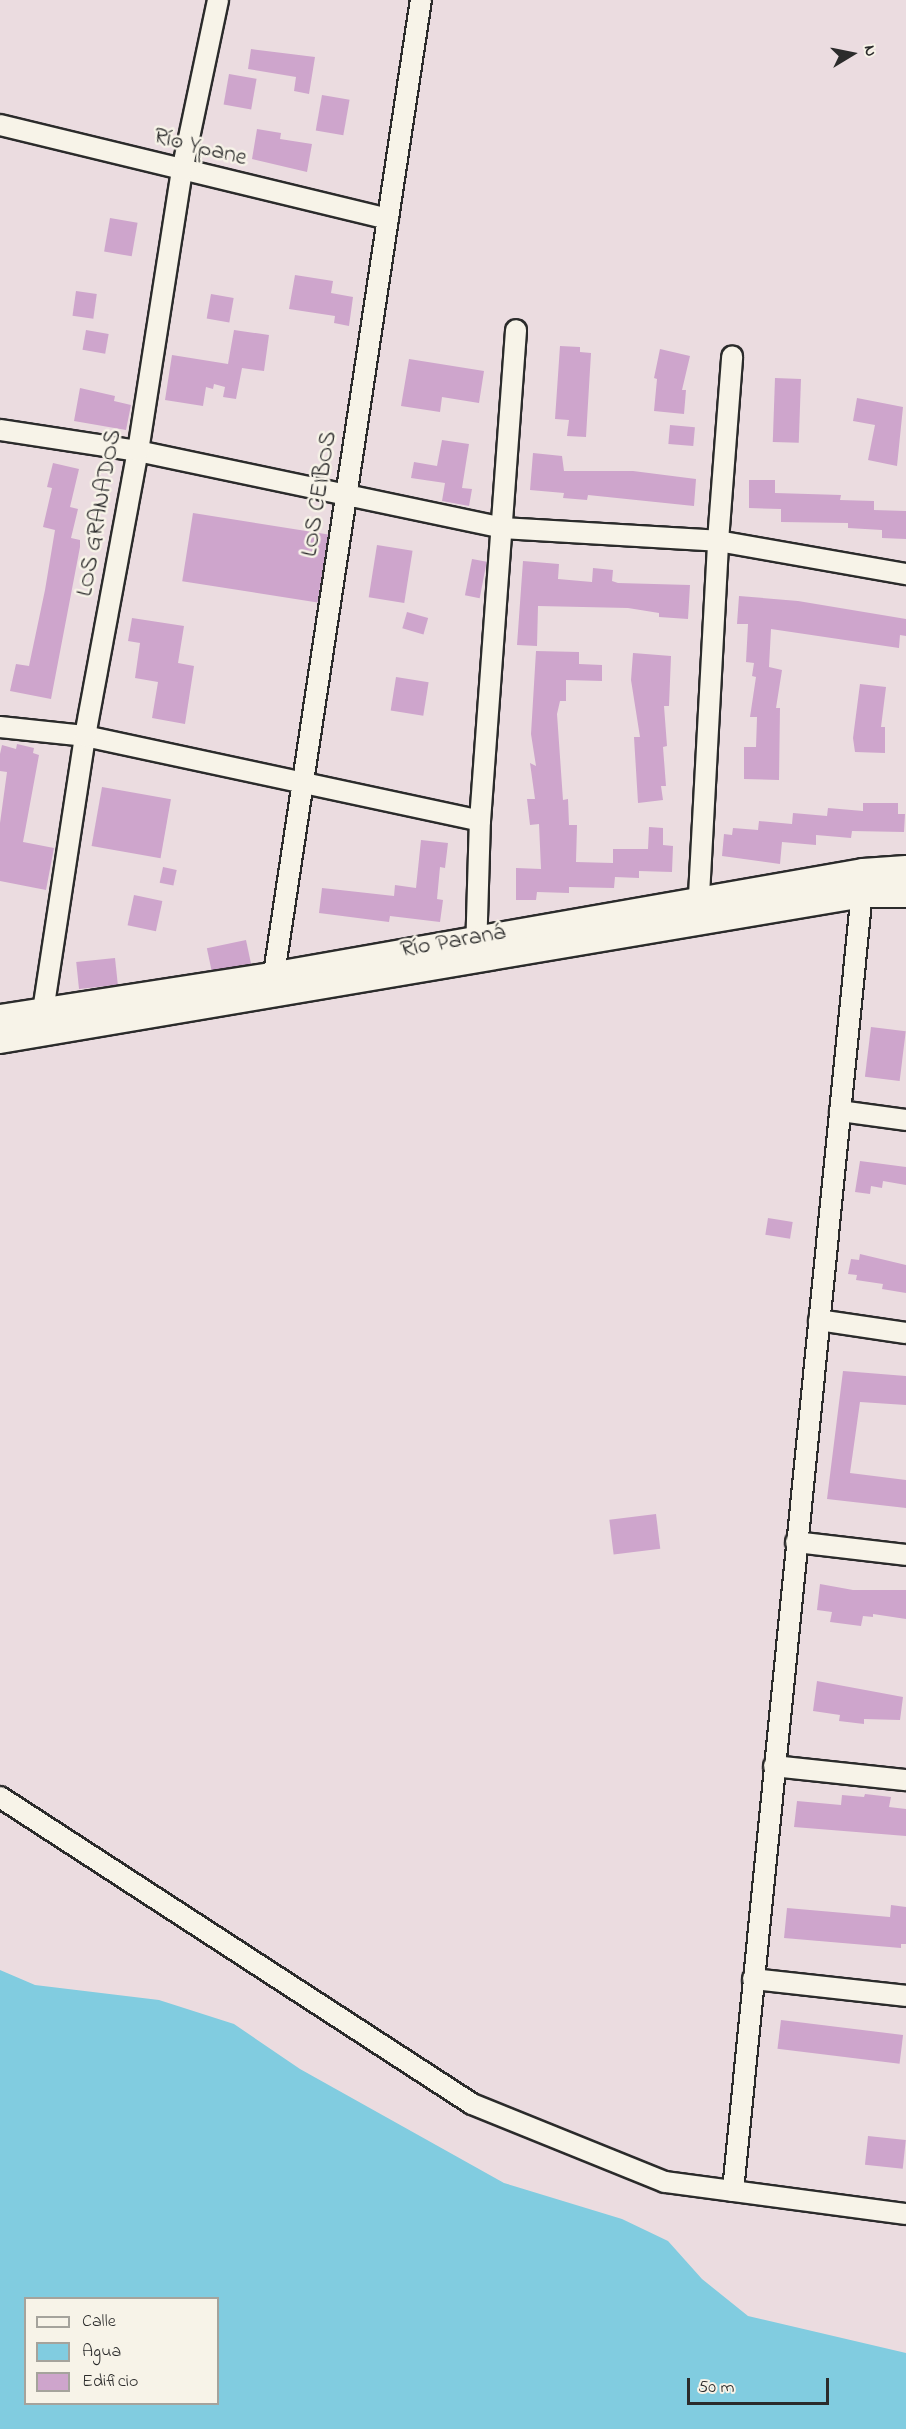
<!DOCTYPE html>
<html>
<head>
<meta charset="utf-8">
<style>
  body { margin:0 }
  #map { position:relative; width:906px; height:2429px; overflow:hidden; background:#ebdce0; font-family:"Indie Flower",sans-serif }
  div>[style] { position:absolute }
  [style*='--x'] { left:calc(var(--x)*1px); top:calc(var(--y)*1px); width:calc(var(--w)*1px); rotate:calc(var(--a)*1deg) }
  .water>* { inset:0; background:#81cce0 }
  .building>* { inset:0; background:#cea5cc; transform-origin:0 0 }
  .roads { filter:drop-shadow(2px 0 #2b2b2b) drop-shadow(-2px 0 #2b2b2b) drop-shadow(0 2px #2b2b2b) drop-shadow(0 -2px #2b2b2b) }
  .minor>* { height:20px; margin:-10px; padding:0 10px; transform-origin:10px; border-radius:10px; background:#f7f3e8 }
  .tertiary>* { height:26px; margin:-13px; padding:0 13px; transform-origin:13px; border-radius:13px; background:#f7f3e8 }
  span { translate:-50% -50%; white-space:nowrap; text-align:center; line-height:1.15; -webkit-text-stroke:5px #f7f3e8; paint-order:stroke }
  .street-label { font-size:24px; color:#2b2b2b }
  .legend { position:absolute; left:24px; top:2297px; width:195px; height:108px; box-sizing:border-box; background:#f7f3e8; border:2px solid #a5a39c; margin:0; padding:8px 10px; list-style:none; font-size:18px; color:#2b2b2b }
  .legend li { display:flex; align-items:center; gap:12px; height:30px }
  .legend b { width:30px; border:2px solid #a5a39c }
  .north { position:absolute; left:822px; top:24px; width:60px; height:60px; -webkit-text-stroke:4px #f7f3e8; paint-order:stroke; rotate:80deg; font-size:16px; font-weight:700; line-height:24px; text-align:center; color:#2b2b2b }
  .north::after { content:''; display:block; margin:auto; width:21px; height:27px; background:#2b2b2b; clip-path:polygon(50% 0,100% 100%,50% 72%,0 100%) }
  .scale { position:absolute; left:687px; top:2378px; width:142px; height:27px; box-sizing:border-box; border:3px solid #2b2b2b; border-top:0; padding-left:8px; font-size:18px; line-height:21px; white-space:nowrap; color:#2b2b2b; -webkit-text-stroke:4px #f7f3e8; paint-order:stroke }
</style>
</head>
<body>
<div id="map">
  <div class="water">
    <div style="clip-path:polygon(evenodd,0 1970px,35px 1985px,159px 2000px,234px 2024px,300px 2069px,504px 2183px,622px 2219px,668px 2241px,702px 2279px,748px 2316px,906px 2353px,906px 2429px,0 2429px,0 1970px,26px 2298px,218px 2298px,218px 2404px,26px 2404px,26px 2298px)"></div>
  </div>
  <div class="building">
    <div style="clip-path:polygon(251px 49px,315px 57px,309px 94px,294px 91px,296px 77px,248px 69px)"></div>
    <div style="left:229px;top:74px;width:28px;height:31px;rotate:10deg"></div>
    <div style="left:322px;top:95px;width:28px;height:36px;rotate:10deg"></div>
    <div style="clip-path:polygon(257px 129px,281px 133px,280px 139px,312px 144px,307px 172px,252px 159px)"></div>
    <div style="left:110px;top:218px;width:28px;height:34px;rotate:10deg"></div>
    <div style="clip-path:polygon(295px 275px,333px 281px,331px 293px,353px 297px,349px 326px,334px 323px,335px 316px,289px 309px)"></div>
    <div style="left:76px;top:291px;width:21px;height:25px;rotate:8deg"></div>
    <div style="left:211px;top:294px;width:23px;height:25px;rotate:10deg"></div>
    <div style="left:86px;top:330px;width:23px;height:20px;rotate:10deg"></div>
    <div style="clip-path:polygon(234px 330px,269px 335px,264px 371px,242px 368px,236px 399px,223px 397px,225px 387px,214px 384px,213px 389px,206px 387px,203px 406px,165px 400px,172px 355px,228px 364px)"></div>
    <div style="clip-path:polygon(560px 346px,580px 347px,580px 352px,591px 353px,586px 437px,567px 436px,569px 420px,555px 419px)"></div>
    <div style="clip-path:polygon(660px 349px,690px 356px,682px 390px,686px 390px,684px 414px,654px 411px,657px 379px,654px 378px)"></div>
    <div style="clip-path:polygon(409px 359px,484px 371px,479px 403px,442px 397px,440px 412px,401px 406px)"></div>
    <div style="left:775px;top:378px;width:26px;height:64px;rotate:2deg"></div>
    <div style="clip-path:polygon(80px 388px,115px 396px,114px 401px,131px 405px,126px 430px,74px 421px)"></div>
    <div style="clip-path:polygon(857px 398px,903px 407px,897px 466px,868px 460px,875px 425px,853px 421px)"></div>
    <div style="left:670px;top:425px;width:25px;height:19px;rotate:5deg"></div>
    <div style="clip-path:polygon(442px 440px,469px 444px,462px 488px,472px 489px,469px 506px,442px 501px,445px 483px,411px 478px,414px 462px,437px 466px)"></div>
    <div style="clip-path:polygon(533px 453px,562px 456px,564px 471px,633px 471px,696px 479px,694px 506px,588px 495px,587px 500px,563px 498px,564px 493px,530px 490px)"></div>
    <div style="clip-path:polygon(53px 463px,79px 469px,70px 507px,78px 509px,71px 538px,80px 540px,80px 547px,51px 699px,10px 691px,16px 664px,29px 666px,45px 590px,55px 530px,43px 527px,52px 488px,47px 487px)"></div>
    <div style="clip-path:polygon(749px 480px,775px 480px,775px 493px,841px 495px,840px 500px,874px 501px,874px 510px,906px 511px,906px 539px,882px 538px,882px 530px,848px 528px,848px 523px,781px 522px,781px 509px,749px 508px)"></div>
    <div style="left:193px;top:513px;width:137px;height:69px;rotate:9deg"></div>
    <div style="left:377px;top:545px;width:36px;height:53px;rotate:9deg"></div>
    <div style="left:472px;top:559px;width:15px;height:37px;rotate:11deg"></div>
    <div style="clip-path:polygon(523px 561px,559px 564px,558px 579px,592px 582px,593px 568px,613px 570px,612px 581px,618px 583px,690px 585px,688px 619px,659px 617px,659px 613px,628px 608px,538px 606px,537px 646px,517px 645px)"></div>
    <div style="clip-path:polygon(739px 596px,798px 601px,906px 619px,906px 636px,900px 635px,899px 648px,771px 629px,769px 667px,782px 670px,776px 708px,780px 708px,779px 780px,744px 779px,744px 747px,756px 747px,757px 717px,750px 717px,756px 677px,752px 676px,754px 663px,746px 662px,748px 624px,737px 624px)"></div>
    <div style="left:407px;top:612px;width:22px;height:17px;rotate:16deg"></div>
    <div style="clip-path:polygon(132px 618px,184px 626px,178px 663px,194px 666px,185px 724px,152px 718px,158px 682px,135px 678px,140px 643px,128px 641px)"></div>
    <div style="clip-path:polygon(536px 651px,579px 652px,579px 664px,602px 665px,602px 681px,566px 680px,566px 701px,560px 701px,557px 714px,563px 800px,568px 799px,569px 825px,577px 825px,576px 862px,613px 863px,613px 849px,648px 849px,649px 827px,663px 828px,663px 845px,673px 846px,672px 872px,639px 871px,639px 878px,615px 877px,614px 888px,569px 887px,569px 893px,537px 892px,536px 900px,516px 900px,516px 868px,541px 869px,539px 824px,530px 825px,527px 799px,535px 799px,530px 763px,536px 766px,531px 734px)"></div>
    <div style="clip-path:polygon(633px 653px,671px 656px,669px 706px,664px 706px,667px 746px,663px 747px,666px 786px,661px 786px,663px 800px,638px 803px,634px 737px,640px 737px,631px 680px)"></div>
    <div style="left:396px;top:677px;width:33px;height:34px;rotate:9deg"></div>
    <div style="clip-path:polygon(860px 684px,886px 687px,881px 727px,885px 727px,885px 753px,855px 752px,853px 738px)"></div>
    <div style="clip-path:polygon(17px 744px,34px 748px,33px 753px,39px 755px,23px 842px,54px 848px,46px 890px,0 881px,0 823px,7px 772px,0 771px,0 754px,2px 745px,16px 749px)"></div>
    <div style="left:102px;top:787px;width:70px;height:60px;rotate:10deg"></div>
    <div style="clip-path:polygon(863px 803px,898px 803px,898px 814px,905px 814px,904px 832px,852px 831px,851px 838px,816px 835px,816px 845px,782px 842px,780px 864px,722px 856px,724px 834px,732px 835px,733px 828px,758px 830px,759px 821px,792px 824px,793px 813px,827px 816px,828px 808px,863px 811px)"></div>
    <div style="clip-path:polygon(421px 840px,448px 843px,445px 868px,440px 867px,437px 899px,443px 900px,440px 922px,390px 916px,389px 922px,319px 913px,322px 888px,394px 896px,395px 885px,416px 888px)"></div>
    <div style="left:163px;top:867px;width:14px;height:16px;rotate:12deg"></div>
    <div style="left:134px;top:895px;width:29px;height:31px;rotate:12deg"></div>
    <div style="left:246px;top:940px;width:25px;height:40px;rotate:78deg"></div>
    <div style="left:115px;top:958px;width:27px;height:39px;rotate:84deg"></div>
    <div style="left:871px;top:1027px;width:35px;height:50px;rotate:7deg"></div>
    <div style="clip-path:polygon(860px 1161px,906px 1167px,906px 1185px,883px 1181px,882px 1188px,871px 1186px,870px 1194px,855px 1192px)"></div>
    <div style="left:768px;top:1218px;width:25px;height:17px;rotate:9deg"></div>
    <div style="clip-path:polygon(860px 1254px,906px 1265px,906px 1293px,882px 1289px,883px 1284px,856px 1280px,857px 1275px,848px 1274px,851px 1259px,859px 1260px)"></div>
    <div style="clip-path:polygon(843px 1371px,906px 1376px,906px 1405px,860px 1402px,850px 1473px,906px 1480px,906px 1508px,827px 1499px)"></div>
    <div style="left:656px;top:1514px;width:35px;height:47px;rotate:83deg"></div>
    <div style="clip-path:polygon(820px 1584px,853px 1590px,906px 1590px,906px 1619px,873px 1614px,873px 1617px,863px 1616px,861px 1626px,830px 1622px,832px 1612px,817px 1610px)"></div>
    <div style="clip-path:polygon(817px 1681px,903px 1697px,900px 1720px,864px 1719px,864px 1724px,839px 1721px,840px 1715px,813px 1711px)"></div>
    <div style="clip-path:polygon(865px 1794px,891px 1797px,889px 1807px,906px 1809px,906px 1836px,794px 1827px,797px 1801px,841px 1805px,842px 1795px,864px 1797px)"></div>
    <div style="clip-path:polygon(891px 1905px,906px 1907px,906px 1944px,901px 1944px,901px 1948px,784px 1938px,787px 1908px,890px 1917px)"></div>
    <div style="left:781px;top:2020px;width:123px;height:29px;rotate:7deg"></div>
    <div style="left:868px;top:2136px;width:38px;height:29px;rotate:6deg"></div>
  </div>
  <div class="roads">
    <div class="minor">
      <div style="--x:0;--y:125;--w:399;--a:13.6"></div>
      <div style="--x:0;--y:430;--w:140;--a:8.7"></div>
      <div style="--x:138;--y:451;--w:372;--a:11.9"></div>
      <div style="--x:502;--y:528;--w:216;--a:3.4"></div>
      <div style="--x:718;--y:541;--w:191;--a:10"></div>
      <div style="--x:0;--y:727;--w:85;--a:6"></div>
      <div style="--x:85;--y:736;--w:404;--a:12.1"></div>
      <div style="--x:698;--y:914;--w:374;--a:-86.9"></div>
      <div style="--x:718;--y:541;--w:185;--a:-85.6"></div>
      <div style="--x:476;--y:953;--w:132;--a:-88.3"></div>
      <div style="--x:480;--y:821;--w:492;--a:-85.8"></div>
      <div style="--x:272;--y:987;--w:998;--a:-81.42"></div>
      <div style="--x:41;--y:1024;--w:291;--a:-81.3"></div>
      <div style="--x:85;--y:736;--w:290;--a:-79.5"></div>
      <div style="--x:138;--y:451;--w:283;--a:-81.1"></div>
      <div style="--x:182;--y:171;--w:175;--a:-78.1"></div>
      <div style="--x:840;--y:1111;--w:67;--a:7.8"></div>
      <div style="--x:819;--y:1320;--w:88;--a:8.5"></div>
      <div style="--x:796;--y:1542;--w:111;--a:6.7"></div>
      <div style="--x:774;--y:1766;--w:133;--a:6.1"></div>
      <div style="--x:0;--y:1797;--w:563;--a:33.04"></div>
      <div style="--x:472;--y:2104;--w:208;--a:22"></div>
      <div style="--x:665;--y:2182;--w:243;--a:7.6"></div>
      <div style="--x:753;--y:1979;--w:154;--a:6.3"></div>
      <div style="--x:733;--y:2191;--w:1316;--a:-84.33"></div>
    </div>
    <div class="tertiary">
      <div style="--x:0;--y:1018;--w:274;--a:-8.8"></div>
      <div style="--x:271;--y:976;--w:601;--a:-9.96"></div>
      <div style="--x:863;--y:872;--w:43;--a:-4"></div>
      <div style="--x:0;--y:1040;--w:874;--a:-9.61"></div>
      <div style="--x:862;--y:894;--w:44;--a:0"></div>
    </div>
  </div>
  <div class="street-label">
    <span style="left:200px;top:148px;rotate:14deg">Río Ypane</span>
    <span style="left:320px;top:494px;rotate:-81deg">LOS CEIBOS</span>
    <span style="left:100px;top:513px;rotate:-80deg">LOS GRANADOS</span>
    <span style="left:453px;top:942px;rotate:-10deg">Río Paraná</span>
  </div>
  <ul class="legend">
  <li><b style="height:8px;background:#f7f3e8"></b>Calle</li>
  <li><b style="height:16px;background:#81cce0"></b>Agua</li>
  <li><b style="height:16px;background:#cea5cc"></b>Edificio</li>
  </ul>
  <div class="north">N</div>
  <div class="scale">50 m</div>
</div>
</body>
</html>
